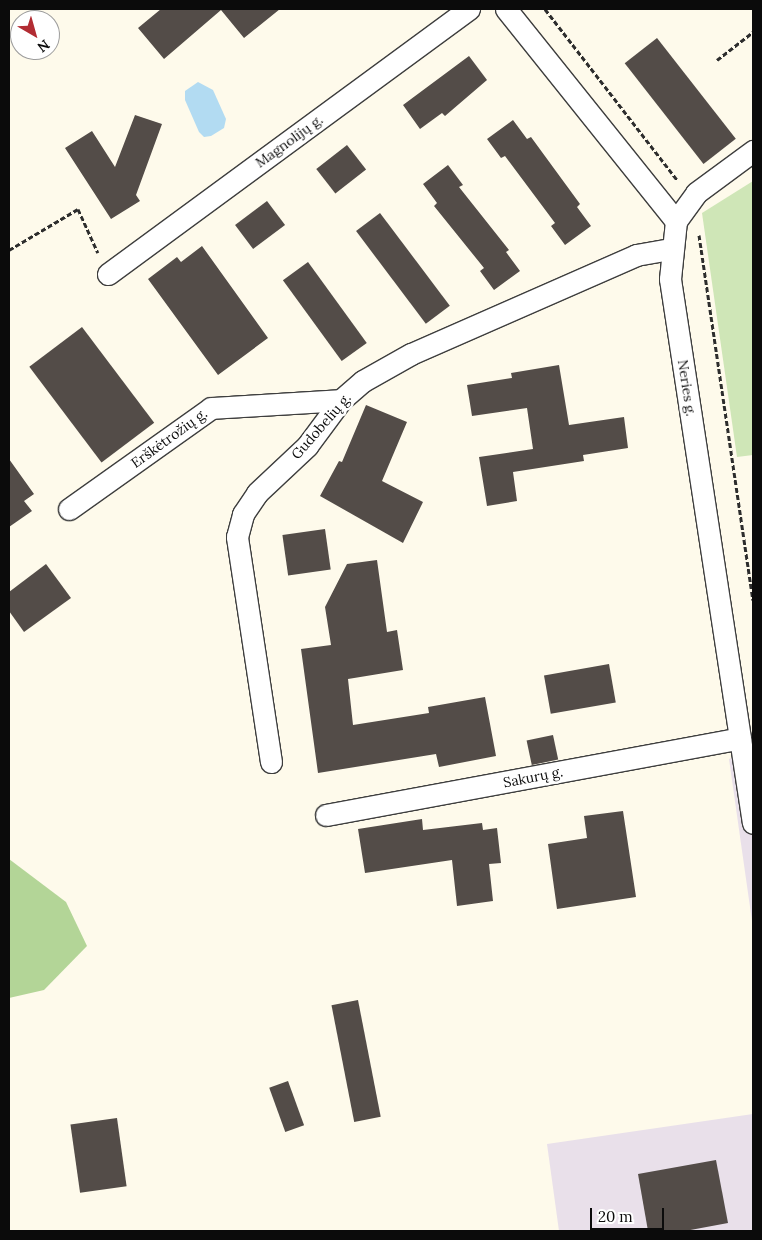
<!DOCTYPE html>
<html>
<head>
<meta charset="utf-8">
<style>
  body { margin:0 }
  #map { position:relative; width:762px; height:1240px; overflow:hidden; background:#fefaeb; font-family:Lora,serif }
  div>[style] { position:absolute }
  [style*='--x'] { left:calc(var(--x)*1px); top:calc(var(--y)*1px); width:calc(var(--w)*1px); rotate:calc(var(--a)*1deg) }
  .industrial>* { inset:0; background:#e9e0ea }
  .green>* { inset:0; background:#cfe6b7 }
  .forest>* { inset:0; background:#b3d597 }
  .water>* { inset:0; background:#b2dbf2 }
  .building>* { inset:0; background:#534c48; transform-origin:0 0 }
  .path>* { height:3px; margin-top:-1.5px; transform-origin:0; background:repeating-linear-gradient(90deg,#2d2d2d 0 5px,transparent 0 7.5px) }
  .roads { filter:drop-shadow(1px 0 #3e3e3e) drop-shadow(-1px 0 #3e3e3e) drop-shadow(0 1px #3e3e3e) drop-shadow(0 -1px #3e3e3e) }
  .minor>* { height:21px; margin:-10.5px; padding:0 10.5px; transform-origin:10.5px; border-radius:10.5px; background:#fff }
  span { translate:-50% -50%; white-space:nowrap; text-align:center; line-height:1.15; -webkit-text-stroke:5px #fff; paint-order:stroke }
  .street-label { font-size:14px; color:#0b0b0b }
  .frame { position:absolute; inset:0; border:10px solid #0b0b0b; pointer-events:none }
  .north { position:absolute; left:10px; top:10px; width:50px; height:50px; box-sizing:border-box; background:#fff; border:1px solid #9d9d9d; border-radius:50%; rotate:142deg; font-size:14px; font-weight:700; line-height:20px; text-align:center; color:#0b0b0b }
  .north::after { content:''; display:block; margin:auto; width:18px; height:22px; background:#b22c33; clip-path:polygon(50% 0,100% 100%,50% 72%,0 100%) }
  .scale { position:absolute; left:590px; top:1208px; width:74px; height:22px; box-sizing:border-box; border:2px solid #0b0b0b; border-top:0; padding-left:6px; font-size:15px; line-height:18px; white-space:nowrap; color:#0b0b0b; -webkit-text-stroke:4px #fff; paint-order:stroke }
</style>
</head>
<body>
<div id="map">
  <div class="industrial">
    <div style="clip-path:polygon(753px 747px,753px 928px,729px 759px)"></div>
    <div style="clip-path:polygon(753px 1114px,753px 1231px,559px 1231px,547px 1144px)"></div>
  </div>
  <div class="green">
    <div style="clip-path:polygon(753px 181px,753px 455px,737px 457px,702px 213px)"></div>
  </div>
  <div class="forest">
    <div style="clip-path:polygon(9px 859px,66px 902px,87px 946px,44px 990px,9px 998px)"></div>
  </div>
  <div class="water">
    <div style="clip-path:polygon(198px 82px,213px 90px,226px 119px,224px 128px,211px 136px,204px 137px,199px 132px,185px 100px,185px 91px)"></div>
  </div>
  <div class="building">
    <div style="clip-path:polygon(161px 9px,280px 9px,244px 38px,221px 10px,164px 59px,138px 28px)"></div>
    <div style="left:657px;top:38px;width:128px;height:41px;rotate:52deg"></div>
    <div style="clip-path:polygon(469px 56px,487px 80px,445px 116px,442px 113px,420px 129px,403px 105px)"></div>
    <div style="clip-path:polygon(135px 115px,162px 124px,136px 195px,140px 201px,111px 219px,65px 148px,92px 131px,115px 167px)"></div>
    <div style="clip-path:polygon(513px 120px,527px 139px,531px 137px,580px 204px,577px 207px,591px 226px,565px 245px,551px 226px,555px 223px,505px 156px,501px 158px,487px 139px)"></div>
    <div style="left:347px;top:145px;width:31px;height:39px;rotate:52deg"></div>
    <div style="clip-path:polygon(448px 165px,463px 185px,459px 187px,509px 250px,506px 252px,520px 271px,494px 290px,480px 271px,484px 268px,434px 206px,437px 203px,423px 184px)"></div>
    <div style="left:267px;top:201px;width:30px;height:40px;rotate:53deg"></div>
    <div style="left:380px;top:213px;width:116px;height:30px;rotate:53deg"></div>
    <div style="clip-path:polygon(202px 246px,268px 338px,218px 375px,148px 279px,177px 257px,181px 262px)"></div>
    <div style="left:308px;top:262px;width:100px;height:31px;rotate:54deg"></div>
    <div style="left:82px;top:327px;width:120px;height:66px;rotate:53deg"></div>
    <div style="clip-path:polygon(559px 365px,569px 425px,624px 417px,628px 448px,583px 455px,584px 461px,513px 472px,517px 501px,487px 506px,479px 457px,533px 449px,527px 408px,472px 416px,467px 385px,512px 378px,511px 373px)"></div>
    <div style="clip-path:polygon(366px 405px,407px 422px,382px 481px,423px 502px,403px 543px,320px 496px,339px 461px,342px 462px)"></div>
    <div style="clip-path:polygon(9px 459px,34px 494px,24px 501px,32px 511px,9px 527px)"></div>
    <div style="left:325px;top:529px;width:41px;height:43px;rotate:82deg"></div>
    <div style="clip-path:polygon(377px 560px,387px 632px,397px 630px,403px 670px,348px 679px,353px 725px,429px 713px,428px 707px,485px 697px,496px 756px,439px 767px,436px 754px,318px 773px,301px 649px,331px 645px,325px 607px,347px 564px)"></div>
    <div style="clip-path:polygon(46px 564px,71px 598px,24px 632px,9px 611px,9px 592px)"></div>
    <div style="left:609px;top:664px;width:39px;height:66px;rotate:80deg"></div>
    <div style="left:553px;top:735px;width:25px;height:27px;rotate:78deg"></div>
    <div style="clip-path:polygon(623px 811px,636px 897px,557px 909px,548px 844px,587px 838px,584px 816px)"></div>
    <div style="clip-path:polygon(422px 819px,423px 830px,482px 823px,483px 830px,497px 828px,501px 863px,489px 864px,493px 901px,457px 906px,452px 860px,365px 873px,358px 829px)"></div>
    <div style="left:358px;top:1000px;width:119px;height:27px;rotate:79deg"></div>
    <div style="left:288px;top:1081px;width:47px;height:20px;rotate:70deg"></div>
    <div style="left:117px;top:1118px;width:69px;height:47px;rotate:82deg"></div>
    <div style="clip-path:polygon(716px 1160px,728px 1223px,685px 1231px,648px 1231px,638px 1174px)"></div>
  </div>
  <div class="path">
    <div style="--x:545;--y:9;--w:217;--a:52.3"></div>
    <div style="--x:717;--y:60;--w:46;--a:-37.9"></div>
    <div style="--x:699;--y:235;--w:369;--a:81.6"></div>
    <div style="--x:9;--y:250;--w:80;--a:-30.7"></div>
    <div style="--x:78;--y:209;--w:48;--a:65.6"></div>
  </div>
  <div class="roads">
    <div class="minor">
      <div style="--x:506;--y:9;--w:272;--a:51.3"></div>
      <div style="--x:676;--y:221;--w:58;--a:95.9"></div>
      <div style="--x:670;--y:279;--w:550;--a:81.33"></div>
      <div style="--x:676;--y:221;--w:34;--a:-54"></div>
      <div style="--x:696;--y:193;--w:71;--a:-36.4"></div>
      <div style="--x:108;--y:274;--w:448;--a:-36.3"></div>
      <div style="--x:69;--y:509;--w:174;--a:-35.4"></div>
      <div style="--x:211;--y:408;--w:130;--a:-3.5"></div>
      <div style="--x:271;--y:762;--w:228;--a:-98.6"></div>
      <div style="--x:237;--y:537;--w:24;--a:-75"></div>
      <div style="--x:243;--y:514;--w:25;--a:-56"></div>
      <div style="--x:257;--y:493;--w:69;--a:-43.2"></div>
      <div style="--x:307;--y:446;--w:57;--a:-53.5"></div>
      <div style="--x:341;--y:400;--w:29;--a:-41"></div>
      <div style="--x:363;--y:381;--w:55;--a:-29.4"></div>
      <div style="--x:411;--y:354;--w:246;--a:-23.7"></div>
      <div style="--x:636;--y:255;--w:36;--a:-10"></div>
      <div style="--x:326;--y:815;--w:421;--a:-10.5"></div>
    </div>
  </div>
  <div class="street-label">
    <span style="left:289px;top:141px;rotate:-36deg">Magnolijų g.</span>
    <span style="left:687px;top:388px;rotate:81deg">Neries g.</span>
    <span style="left:321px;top:426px;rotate:-49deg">Gudobelių g.</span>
    <span style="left:169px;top:438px;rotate:-36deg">Erškėtrožių g.</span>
    <span style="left:533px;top:777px;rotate:-11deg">Sakurų g.</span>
  </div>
  <div class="frame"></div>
  <div class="north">N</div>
  <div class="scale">20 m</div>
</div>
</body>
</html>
